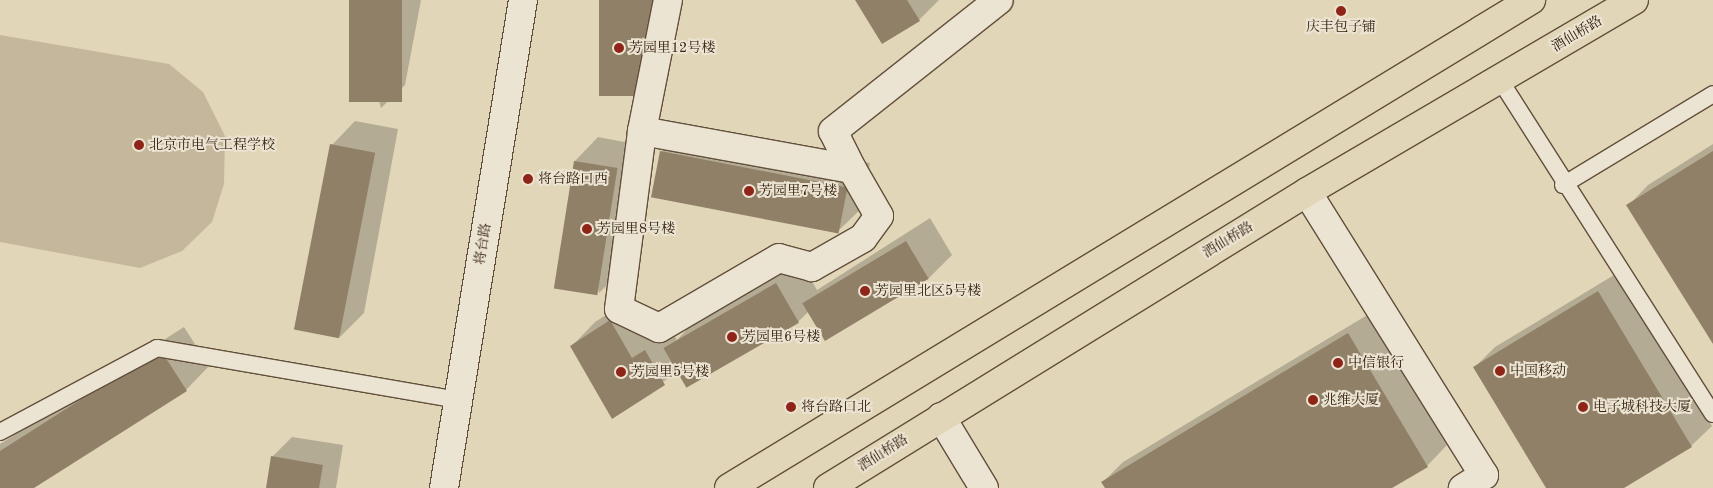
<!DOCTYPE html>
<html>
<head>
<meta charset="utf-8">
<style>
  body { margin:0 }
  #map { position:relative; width:1713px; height:488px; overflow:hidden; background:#e2d6b9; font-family:"Old Standard TT","Noto Serif SC",serif }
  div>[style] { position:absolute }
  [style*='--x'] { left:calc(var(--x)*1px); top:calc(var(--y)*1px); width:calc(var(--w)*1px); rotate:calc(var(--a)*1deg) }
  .green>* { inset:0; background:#c5b79c }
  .shadow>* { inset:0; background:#0003 }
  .building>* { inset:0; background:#908068; transform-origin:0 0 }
  .roads { filter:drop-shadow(1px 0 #624f3b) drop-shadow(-1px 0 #624f3b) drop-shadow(0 1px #624f3b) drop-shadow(0 -1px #624f3b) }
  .service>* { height:16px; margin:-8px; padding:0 8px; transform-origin:8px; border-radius:8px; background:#ece4d2 }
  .minor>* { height:28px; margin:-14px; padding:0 14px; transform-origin:14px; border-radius:14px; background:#ece4d2 }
  .secondary>* { height:28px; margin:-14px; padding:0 14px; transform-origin:14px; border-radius:14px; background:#ece4d2 }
  .primary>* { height:28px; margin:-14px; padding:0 14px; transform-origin:14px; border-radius:14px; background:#e2d6b9 }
  .dots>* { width:14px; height:14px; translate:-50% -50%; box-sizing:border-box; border:2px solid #ece4d2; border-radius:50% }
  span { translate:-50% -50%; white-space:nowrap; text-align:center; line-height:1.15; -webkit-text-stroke:4px #ece4d2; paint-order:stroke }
  .poi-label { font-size:14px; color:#372211 }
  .left { translate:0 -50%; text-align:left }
  .street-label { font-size:14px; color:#372211 }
</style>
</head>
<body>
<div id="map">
  <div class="green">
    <div style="clip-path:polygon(0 35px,169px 64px,203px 92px,225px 136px,224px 184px,212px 222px,182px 251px,140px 268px,0 242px)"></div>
  </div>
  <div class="shadow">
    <div style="clip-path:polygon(351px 0,421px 0,405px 85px,381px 108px)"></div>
    <div style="clip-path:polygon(857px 0,939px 0,919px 20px)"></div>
    <div style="clip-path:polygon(355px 121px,398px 129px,364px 313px,340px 337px,332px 145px)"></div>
    <div style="clip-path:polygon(685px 128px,870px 163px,861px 209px,837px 232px,661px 152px)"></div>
    <div style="clip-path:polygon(598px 137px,640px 145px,623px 269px,599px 293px,575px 161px)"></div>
    <div style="clip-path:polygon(1713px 144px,1713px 342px,1628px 206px,1648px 185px)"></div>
    <div style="clip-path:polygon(930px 218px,952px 255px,928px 279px,808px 312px,798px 322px,678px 371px,613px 418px,572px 346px,595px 322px,634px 297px,656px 335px,669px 327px,677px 340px,690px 326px,800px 261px,817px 290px)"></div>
    <div style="clip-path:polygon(1619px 272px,1712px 426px,1691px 446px,1622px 488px,1548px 488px,1475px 367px,1495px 347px)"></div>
    <div style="clip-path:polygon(1369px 314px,1447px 445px,1427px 466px,1390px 488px,1107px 488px,1103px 482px,1123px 462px)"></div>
    <div style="clip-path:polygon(184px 327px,209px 366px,186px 390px,31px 488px,0 488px,0 444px)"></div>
    <div style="clip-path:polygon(292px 437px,343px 445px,336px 488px,267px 488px,272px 457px)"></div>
  </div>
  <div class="building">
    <div style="left:349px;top:0;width:53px;height:102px"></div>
    <div style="left:599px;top:0;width:54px;height:96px"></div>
    <div style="clip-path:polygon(855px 0,907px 0,920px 21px,882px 44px)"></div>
    <div style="left:330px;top:144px;width:46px;height:189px;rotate:11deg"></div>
    <div style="left:660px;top:151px;width:191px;height:47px;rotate:11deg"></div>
    <div style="clip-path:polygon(1713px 151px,1713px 344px,1626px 205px)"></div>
    <div style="left:574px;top:161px;width:44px;height:129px;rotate:9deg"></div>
    <div style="left:906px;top:241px;width:44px;height:121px;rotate:59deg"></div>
    <div style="left:776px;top:283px;width:46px;height:130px;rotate:60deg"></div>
    <div style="clip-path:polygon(1598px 291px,1692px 447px,1624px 488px,1546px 488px,1473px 367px)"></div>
    <div style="clip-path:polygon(610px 320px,632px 358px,645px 350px,665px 385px,612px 419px,570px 346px)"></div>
    <div style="clip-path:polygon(1348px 333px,1428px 467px,1392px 488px,1105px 488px,1101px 482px)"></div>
    <div style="clip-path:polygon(160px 349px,187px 391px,34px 488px,0 488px,0 451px)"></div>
    <div style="clip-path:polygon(271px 456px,323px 465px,319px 488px,266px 488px)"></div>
  </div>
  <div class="roads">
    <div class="service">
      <div style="--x:1500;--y:80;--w:396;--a:57.5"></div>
      <div style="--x:1563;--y:185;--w:175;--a:-31.2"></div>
      <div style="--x:0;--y:432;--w:178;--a:-28.1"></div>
      <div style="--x:157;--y:348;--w:305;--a:9.8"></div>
    </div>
    <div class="minor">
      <div style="--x:642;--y:131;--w:213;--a:10.3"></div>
      <div style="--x:852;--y:169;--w:54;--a:60.1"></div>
      <div style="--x:879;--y:216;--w:27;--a:126"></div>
      <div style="--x:863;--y:238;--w:59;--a:150.4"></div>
      <div style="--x:812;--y:267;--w:34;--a:-165"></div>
      <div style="--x:779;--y:258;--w:139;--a:149.7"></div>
      <div style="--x:659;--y:328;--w:44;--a:-154.6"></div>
      <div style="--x:619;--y:309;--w:179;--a:-82.6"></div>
      <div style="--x:642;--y:131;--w:134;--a:-78.8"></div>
      <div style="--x:852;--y:169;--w:42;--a:-116.6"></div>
      <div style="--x:833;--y:131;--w:211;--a:-38.3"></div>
      <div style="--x:1307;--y:192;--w:334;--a:58"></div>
      <div style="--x:1484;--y:475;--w:25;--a:148"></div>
      <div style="--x:941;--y:417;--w:83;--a:58.8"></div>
    </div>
    <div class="secondary">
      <div style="--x:444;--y:488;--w:494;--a:-80.8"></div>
    </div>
    <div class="primary">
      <div style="--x:729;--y:488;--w:939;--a:-31.32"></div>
      <div style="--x:828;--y:488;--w:563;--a:-31.71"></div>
      <div style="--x:1307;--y:192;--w:379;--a:-30.4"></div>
    </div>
  </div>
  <div class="dots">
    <div style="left:1341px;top:11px;background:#8f2418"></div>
    <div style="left:619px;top:48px;background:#8f2418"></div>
    <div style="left:139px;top:145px;background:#8f2418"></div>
    <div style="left:528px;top:179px;background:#8f2418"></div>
    <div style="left:749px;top:191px;background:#8f2418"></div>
    <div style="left:587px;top:229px;background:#8f2418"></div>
    <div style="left:865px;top:291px;background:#8f2418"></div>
    <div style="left:732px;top:337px;background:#8f2418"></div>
    <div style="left:1338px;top:363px;background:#8f2418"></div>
    <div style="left:1500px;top:371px;background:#8f2418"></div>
    <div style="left:621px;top:372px;background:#8f2418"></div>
    <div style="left:1313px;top:400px;background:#8f2418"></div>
    <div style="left:791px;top:407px;background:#8f2418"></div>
    <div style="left:1583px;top:407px;background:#8f2418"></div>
  </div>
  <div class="poi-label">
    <span style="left:1341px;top:27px">庆丰包子铺</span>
    <span class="left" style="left:629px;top:48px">芳园里12号楼</span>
    <span class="left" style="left:149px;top:145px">北京市电气工程学校</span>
    <span class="left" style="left:538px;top:179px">将台路口西</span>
    <span class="left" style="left:759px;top:191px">芳园里7号楼</span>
    <span class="left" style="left:597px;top:229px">芳园里8号楼</span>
    <span class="left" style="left:875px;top:291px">芳园里北区5号楼</span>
    <span class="left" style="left:742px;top:337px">芳园里6号楼</span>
    <span class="left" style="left:1348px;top:363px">中信银行</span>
    <span class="left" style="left:1510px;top:371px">中国移动</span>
    <span class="left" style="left:631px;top:372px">芳园里5号楼</span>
    <span class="left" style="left:1323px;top:400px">兆维大厦</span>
    <span class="left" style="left:801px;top:407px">将台路口北</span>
    <span class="left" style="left:1593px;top:407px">电子城科技大厦</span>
  </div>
  <div class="street-label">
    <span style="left:1577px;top:34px;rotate:-31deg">酒仙桥路</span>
    <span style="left:1228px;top:240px;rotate:-31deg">酒仙桥路</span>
    <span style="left:483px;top:244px;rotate:-81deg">将台路</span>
    <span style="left:883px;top:453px;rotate:-32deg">酒仙桥路</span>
  </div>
</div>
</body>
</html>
